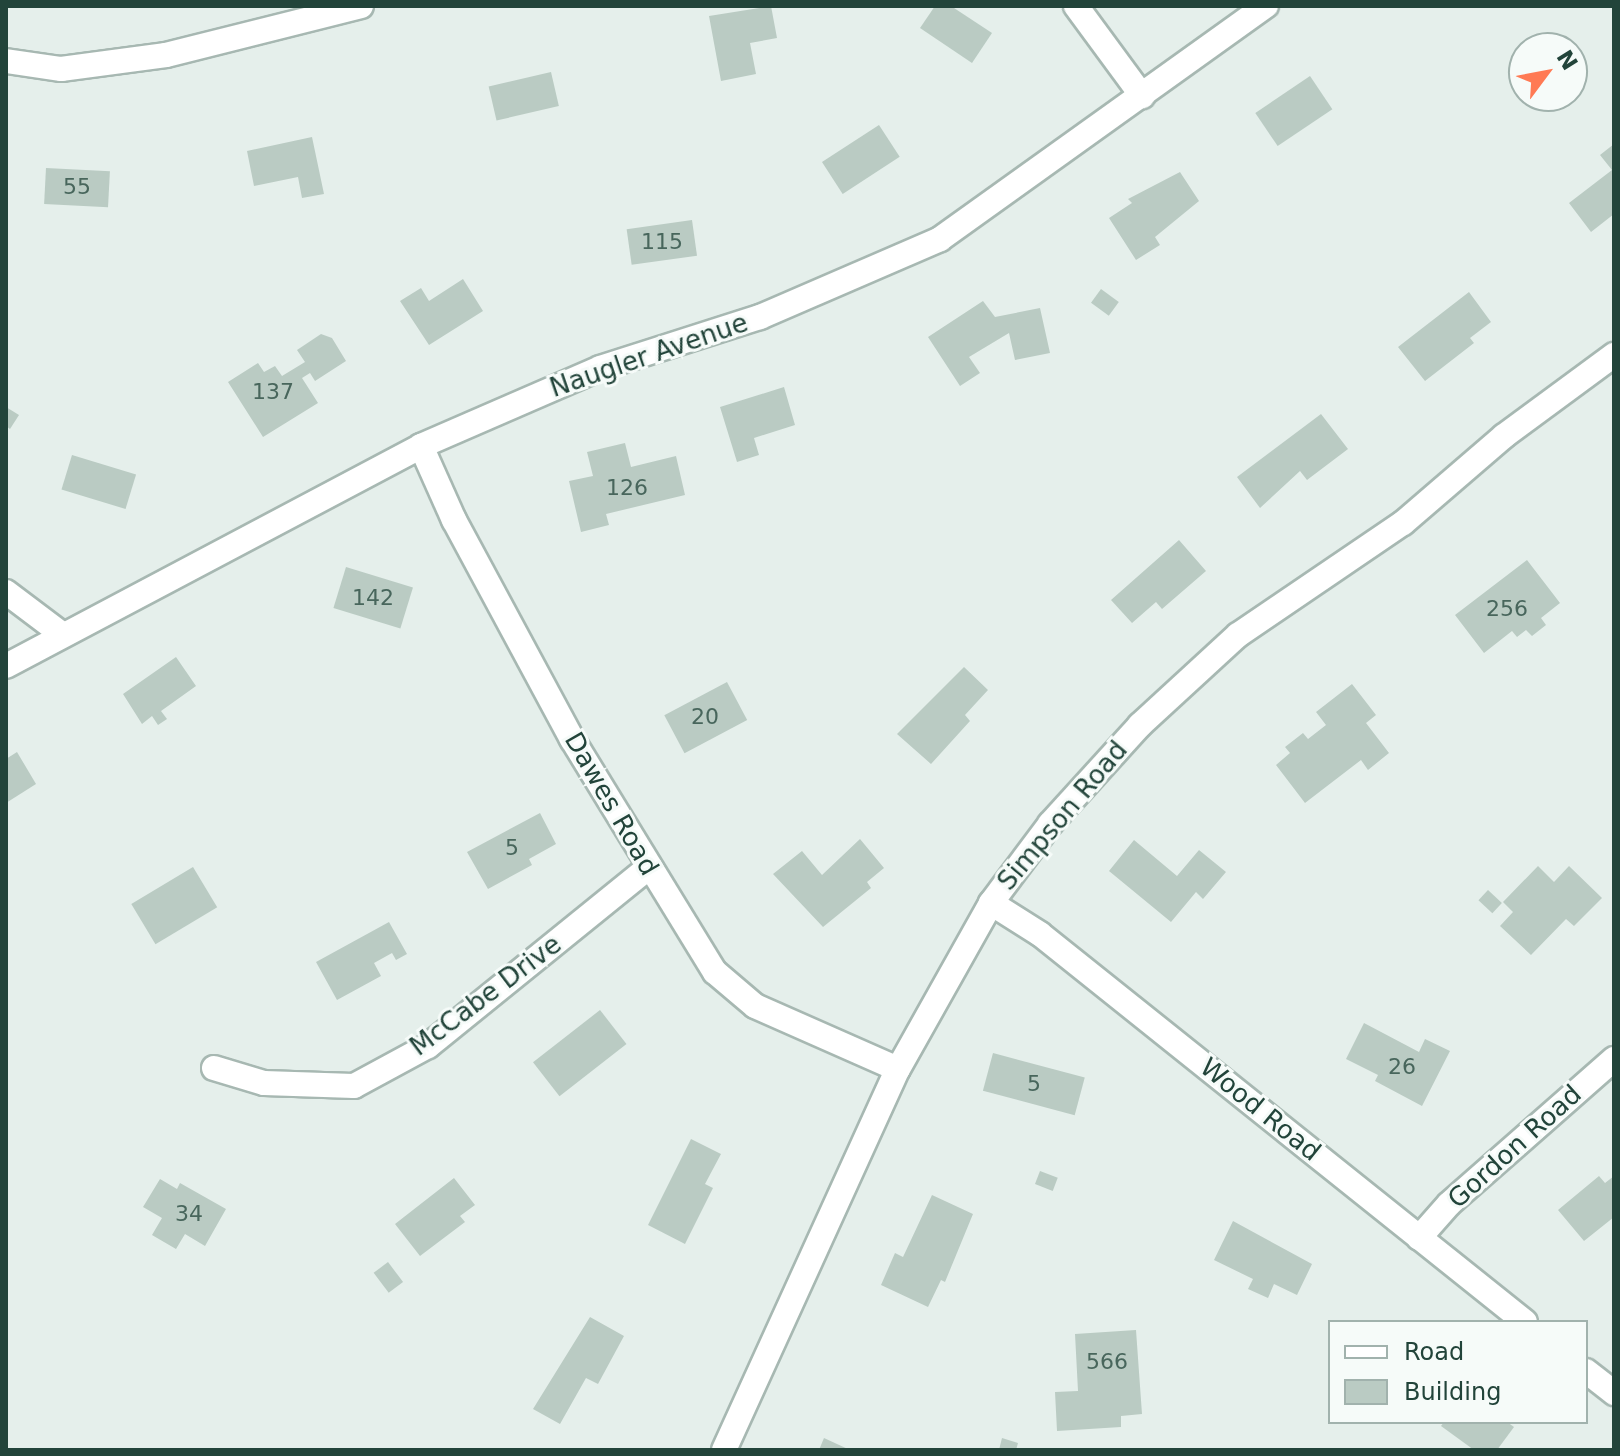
<!DOCTYPE html>
<html>
<head>
<meta charset="utf-8">
<style>
  body { margin:0 }
  #map { position:relative; width:1620px; height:1456px; overflow:hidden; background:#e5efeb; font-family:"DejaVu Sans",sans-serif }
  div>[style] { position:absolute }
  [style*='--x'] { left:calc(var(--x)*1px); top:calc(var(--y)*1px); width:calc(var(--w)*1px); rotate:calc(var(--a)*1deg) }
  .building>* { inset:0; background:#bacbc3; transform-origin:0 0 }
  .roads { filter:drop-shadow(2px 0 #a7b8b2) drop-shadow(-2px 0 #a7b8b2) drop-shadow(0 2px #a7b8b2) drop-shadow(0 -2px #a7b8b2) }
  .minor>* { height:24px; margin:-12px; padding:0 12px; transform-origin:12px; border-radius:12px; background:#fff }
  span { translate:-50% -50%; white-space:nowrap; text-align:center; line-height:1.15; -webkit-text-stroke:6px #f6fbf9; paint-order:stroke }
  .number-label { font-size:22px; color:#48665c }
  .number-label span { -webkit-text-stroke-width:0 }
  .street-label { font-size:26px; color:#22443a }
  .frame { position:absolute; inset:0; border:8px solid #22443a; pointer-events:none }
  .legend { position:absolute; left:1328px; top:1320px; width:260px; height:104px; box-sizing:border-box; background:#f6fbf9; border:2px solid #a1b2ad; margin:0; padding:10px 14px; list-style:none; font-size:24px; color:#22443a }
  .legend li { display:flex; align-items:center; gap:16px; height:40px }
  .legend b { width:40px; border:2px solid #a1b2ad }
  .north { position:absolute; left:1508px; top:32px; width:80px; height:80px; box-sizing:border-box; background:#f6fbf9; border:2px solid #a1b2ad; border-radius:50%; rotate:58deg; font-size:22px; font-weight:700; line-height:32px; text-align:center; color:#22443a }
  .north::after { content:''; display:block; margin:auto; width:28px; height:36px; background:#ff7a54; clip-path:polygon(50% 0,100% 100%,50% 72%,0 100%) }
</style>
</head>
<body>
<div id="map">
  <div class="building">
    <div style="clip-path:polygon(771px 6px,777px 38px,750px 43px,756px 74px,721px 81px,709px 16px)"></div>
    <div style="clip-path:polygon(935px 6px,951px 6px,992px 33px,972px 63px,920px 28px)"></div>
    <div style="left:551px;top:72px;width:35px;height:64px;rotate:77deg"></div>
    <div style="left:1310px;top:76px;width:40px;height:66px;rotate:56deg"></div>
    <div style="left:879px;top:125px;width:38px;height:68px;rotate:57deg"></div>
    <div style="clip-path:polygon(312px 137px,324px 194px,302px 198px,298px 177px,254px 186px,247px 151px)"></div>
    <div style="clip-path:polygon(1614px 144px,1614px 214px,1591px 232px,1569px 203px,1612px 170px,1600px 155px)"></div>
    <div style="left:46px;top:168px;width:64px;height:36px;rotate:3deg"></div>
    <div style="clip-path:polygon(1180px 172px,1199px 201px,1155px 237px,1160px 245px,1136px 260px,1109px 218px,1132px 203px,1128px 199px)"></div>
    <div style="left:692px;top:220px;width:36px;height:66px;rotate:82deg"></div>
    <div style="clip-path:polygon(463px 279px,483px 311px,429px 345px,400px 301px,421px 288px,429px 301px)"></div>
    <div style="left:1101px;top:289px;width:22px;height:17px;rotate:36deg"></div>
    <div style="clip-path:polygon(1469px 292px,1491px 322px,1470px 338px,1474px 343px,1425px 381px,1398px 347px)"></div>
    <div style="clip-path:polygon(983px 301px,995px 317px,1040px 308px,1050px 353px,1015px 360px,1009px 333px,969px 357px,980px 373px,960px 386px,928px 337px)"></div>
    <div style="clip-path:polygon(321px 334px,332px 338px,346px 361px,315px 381px,310px 373px,302px 378px,318px 403px,263px 437px,228px 382px,258px 363px,264px 372px,275px 366px,282px 376px,305px 362px,297px 350px)"></div>
    <div style="clip-path:polygon(784px 387px,795px 425px,754px 438px,759px 455px,737px 462px,720px 407px)"></div>
    <div style="clip-path:polygon(6px 407px,19px 415px,10px 429px,6px 426px)"></div>
    <div style="clip-path:polygon(1321px 414px,1348px 449px,1307px 480px,1300px 471px,1260px 508px,1237px 477px)"></div>
    <div style="clip-path:polygon(625px 443px,631px 467px,676px 456px,685px 495px,606px 514px,609px 525px,581px 532px,569px 481px,593px 476px,587px 452px)"></div>
    <div style="left:72px;top:455px;width:67px;height:36px;rotate:17deg"></div>
    <div style="clip-path:polygon(1179px 540px,1206px 571px,1162px 609px,1156px 602px,1132px 623px,1111px 600px)"></div>
    <div style="clip-path:polygon(1527px 560px,1560px 603px,1541px 618px,1546px 625px,1532px 636px,1526px 630px,1517px 637px,1512px 631px,1484px 653px,1455px 615px)"></div>
    <div style="left:346px;top:567px;width:70px;height:43px;rotate:17deg"></div>
    <div style="clip-path:polygon(176px 657px,196px 686px,161px 711px,167px 719px,158px 725px,152px 716px,142px 724px,123px 694px)"></div>
    <div style="clip-path:polygon(964px 667px,988px 690px,965px 715px,970px 721px,931px 764px,897px 734px)"></div>
    <div style="left:727px;top:682px;width:43px;height:71px;rotate:62deg"></div>
    <div style="clip-path:polygon(1352px 684px,1376px 715px,1366px 723px,1389px 753px,1368px 770px,1361px 760px,1305px 803px,1276px 765px,1290px 753px,1285px 747px,1303px 733px,1308px 739px,1326px 725px,1316px 712px)"></div>
    <div style="clip-path:polygon(17px 752px,36px 784px,6px 803px,6px 759px)"></div>
    <div style="clip-path:polygon(540px 813px,556px 844px,529px 859px,532px 865px,488px 889px,467px 852px)"></div>
    <div style="clip-path:polygon(860px 839px,884px 868px,867px 882px,871px 888px,823px 927px,773px 874px,802px 851px,822px 875px)"></div>
    <div style="clip-path:polygon(1134px 840px,1177px 876px,1199px 850px,1226px 872px,1203px 899px,1196px 892px,1171px 922px,1109px 871px)"></div>
    <div style="clip-path:polygon(1538px 866px,1554px 882px,1569px 866px,1602px 898px,1574px 926px,1566px 919px,1531px 955px,1500px 926px,1513px 912px,1503px 902px)"></div>
    <div style="left:193px;top:867px;width:47px;height:72px;rotate:59deg"></div>
    <div style="left:1488px;top:890px;width:19px;height:14px;rotate:43deg"></div>
    <div style="clip-path:polygon(389px 922px,407px 954px,396px 960px,392px 953px,374px 963px,381px 976px,337px 1000px,316px 962px)"></div>
    <div style="left:600px;top:1010px;width:43px;height:85px;rotate:52deg"></div>
    <div style="clip-path:polygon(1364px 1023px,1419px 1052px,1425px 1039px,1450px 1051px,1422px 1106px,1375px 1081px,1378px 1075px,1346px 1059px)"></div>
    <div style="left:993px;top:1053px;width:95px;height:39px;rotate:15deg"></div>
    <div style="clip-path:polygon(691px 1139px,721px 1154px,705px 1184px,713px 1188px,685px 1244px,648px 1225px)"></div>
    <div style="left:1040px;top:1171px;width:19px;height:14px;rotate:21deg"></div>
    <div style="clip-path:polygon(1599px 1176px,1605px 1183px,1614px 1176px,1614px 1217px,1584px 1241px,1558px 1210px)"></div>
    <div style="clip-path:polygon(454px 1178px,475px 1205px,460px 1216px,465px 1222px,420px 1256px,395px 1224px)"></div>
    <div style="clip-path:polygon(160px 1179px,177px 1189px,180px 1183px,226px 1209px,205px 1246px,185px 1234px,176px 1249px,152px 1235px,162px 1218px,143px 1207px)"></div>
    <div style="clip-path:polygon(932px 1195px,973px 1214px,945px 1282px,941px 1280px,928px 1307px,881px 1285px,895px 1253px,903px 1257px)"></div>
    <div style="clip-path:polygon(1233px 1221px,1312px 1264px,1297px 1295px,1274px 1284px,1268px 1298px,1248px 1289px,1253px 1279px,1214px 1260px)"></div>
    <div style="left:388px;top:1262px;width:25px;height:18px;rotate:53deg"></div>
    <div style="clip-path:polygon(590px 1317px,624px 1336px,598px 1384px,586px 1378px,560px 1424px,533px 1409px)"></div>
    <div style="clip-path:polygon(1136px 1330px,1142px 1414px,1121px 1416px,1121px 1427px,1057px 1431px,1055px 1392px,1078px 1391px,1075px 1334px)"></div>
    <div style="clip-path:polygon(1444px 1422px,1507px 1422px,1514px 1427px,1497px 1450px,1474px 1450px,1441px 1426px)"></div>
    <div style="clip-path:polygon(824px 1438px,850px 1450px,819px 1450px)"></div>
    <div style="clip-path:polygon(1002px 1438px,1018px 1443px,1016px 1450px,999px 1450px)"></div>
  </div>
  <div class="roads">
    <div class="minor">
      <div style="--x:1076;--y:6;--w:112;--a:53.7"></div>
      <div style="--x:6;--y:61;--w:56;--a:8.3"></div>
      <div style="--x:61;--y:69;--w:106;--a:-7.6"></div>
      <div style="--x:166;--y:55;--w:201;--a:-14.1"></div>
      <div style="--x:421;--y:446;--w:81;--a:66"></div>
      <div style="--x:454;--y:520;--w:249;--a:61.7"></div>
      <div style="--x:572;--y:739;--w:273;--a:58.5"></div>
      <div style="--x:715;--y:972;--w:52;--a:40.4"></div>
      <div style="--x:755;--y:1006;--w:156;--a:23.8"></div>
      <div style="--x:6;--y:592;--w:71;--a:37"></div>
      <div style="--x:6;--y:666;--w:470;--a:-27.9"></div>
      <div style="--x:421;--y:446;--w:195;--a:-23.5"></div>
      <div style="--x:600;--y:368;--w:168;--a:-17.7"></div>
      <div style="--x:760;--y:317;--w:196;--a:-23.4"></div>
      <div style="--x:940;--y:239;--w:401;--a:-35.6"></div>
      <div style="--x:991;--y:903;--w:58;--a:32.3"></div>
      <div style="--x:1040;--y:934;--w:621;--a:38.66"></div>
      <div style="--x:214;--y:1068;--w:52;--a:16.7"></div>
      <div style="--x:264;--y:1083;--w:90;--a:1.9"></div>
      <div style="--x:354;--y:1086;--w:84;--a:-28.4"></div>
      <div style="--x:428;--y:1046;--w:283;--a:-39"></div>
      <div style="--x:1419;--y:1238;--w:45;--a:-48.6"></div>
      <div style="--x:1449;--y:1204;--w:220;--a:-41.3"></div>
      <div style="--x:1586;--y:1371;--w:36;--a:38"></div>
      <div style="--x:724;--y:1450;--w:419;--a:-65.5"></div>
      <div style="--x:898;--y:1069;--w:190;--a:-60.7"></div>
      <div style="--x:991;--y:903;--w:99;--a:-53.2"></div>
      <div style="--x:1050;--y:824;--w:134;--a:-47.7"></div>
      <div style="--x:1140;--y:725;--w:133;--a:-42.6"></div>
      <div style="--x:1238;--y:635;--w:199;--a:-34.2"></div>
      <div style="--x:1403;--y:523;--w:133;--a:-40.7"></div>
      <div style="--x:1504;--y:436;--w:137;--a:-36.4"></div>
    </div>
  </div>
  <div class="number-label">
    <span style="left:77px;top:187px">55</span>
    <span style="left:662px;top:242px">115</span>
    <span style="left:273px;top:392px">137</span>
    <span style="left:627px;top:488px">126</span>
    <span style="left:373px;top:598px">142</span>
    <span style="left:1507px;top:609px">256</span>
    <span style="left:705px;top:717px">20</span>
    <span style="left:512px;top:848px">5</span>
    <span style="left:1402px;top:1067px">26</span>
    <span style="left:1034px;top:1084px">5</span>
    <span style="left:189px;top:1214px">34</span>
    <span style="left:1107px;top:1362px">566</span>
  </div>
  <div class="street-label">
    <span style="left:649px;top:356px;rotate:-19deg">Naugler Avenue</span>
    <span style="left:611px;top:804px;rotate:60deg">Dawes Road</span>
    <span style="left:1063px;top:816px;rotate:-50deg">Simpson Road</span>
    <span style="left:486px;top:996px;rotate:-37deg">McCabe Drive</span>
    <span style="left:1260px;top:1110px;rotate:39deg">Wood Road</span>
    <span style="left:1515px;top:1147px;rotate:-42deg">Gordon Road</span>
  </div>
  <div class="frame"></div>
  <ul class="legend">
  <li><b style="height:10px;background:#fff"></b>Road</li>
  <li><b style="height:22px;background:#bacbc3"></b>Building</li>
  </ul>
  <div class="north">N</div>
</div>
</body>
</html>
